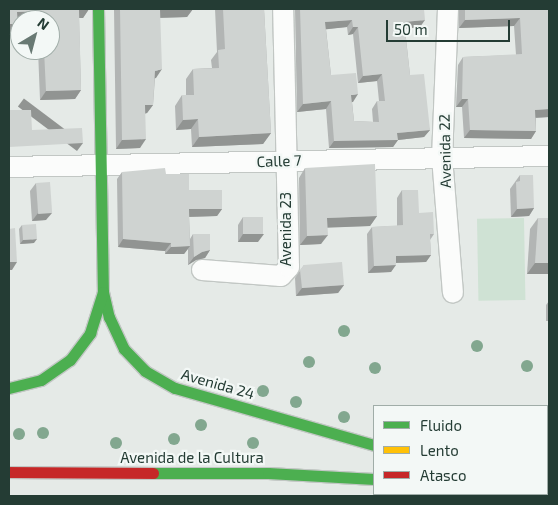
<!DOCTYPE html>
<html>
<head>
<meta charset="utf-8">
<style>
  body { margin:0 }
  #map { position:relative; width:558px; height:505px; overflow:hidden; background:#e5eae7; font-family:"Exo 2",sans-serif }
  div>[style] { position:absolute }
  [style*='--x'] { left:calc(var(--x)*1px); top:calc(var(--y)*1px); width:calc(var(--w)*1px); rotate:calc(var(--a)*1deg) }
  .green>* { inset:0; background:#cfe2d4; transform-origin:0 0 }
  .roads { filter:drop-shadow(1px 0 #c2c7c4) drop-shadow(-1px 0 #c2c7c4) drop-shadow(0 1px #c2c7c4) drop-shadow(0 -1px #c2c7c4) }
  .street>* { height:20px; margin:-10px; padding:0 10px; transform-origin:10px; border-radius:10px; background:#fbfcfb }
  .fast>* { height:11px; margin:-5.5px; padding:0 5.5px; transform-origin:5.5px; border-radius:5.5px; background:#4caf50 }
  .slow>* { height:11px; margin:-5.5px; padding:0 5.5px; transform-origin:5.5px; border-radius:5.5px; background:#ffc107 }
  .jam>* { height:11px; margin:-5.5px; padding:0 5.5px; transform-origin:5.5px; border-radius:5.5px; background:#c62828 }
  .trees>* { width:12px; height:12px; margin:-6px; border-radius:50%; background:#82a78f }
  .wall>* { inset:0; background:#b2b5b4 }
  .shaded-wall>* { inset:0; background:#919492; transform-origin:0 0 }
  .building>* { inset:0; background:#cfd3d1; transform-origin:0 0 }
  span { translate:-50% -50%; white-space:nowrap; text-align:center; line-height:1.15; -webkit-text-stroke:4.5px #f3f8f6; paint-order:stroke }
  .street-label { font-size:15px; color:#243c34 }
  .frame { position:absolute; inset:0; border:10px solid #243c34; pointer-events:none }
  .legend { position:absolute; left:373px; top:405px; width:175px; height:90px; box-sizing:border-box; background:#f3f8f6; border:1px solid #a0ada8; margin:0; padding:6px 9px; list-style:none; font-size:15px; color:#243c34 }
  .legend li { display:flex; align-items:center; gap:10px; height:25px }
  .legend b { width:25px; border:1px solid #a0ada8 }
  .north { position:absolute; left:10px; top:10px; width:50px; height:50px; box-sizing:border-box; background:#f3f8f6; border:1px solid #a0ada8; border-radius:50%; rotate:37deg; font-size:14px; font-weight:700; line-height:20px; text-align:center; color:#243c34 }
  .north::after { content:''; display:block; margin:auto; width:18px; height:22px; background:#687973; clip-path:polygon(50% 0,100% 100%,50% 72%,0 100%) }
  .scale { position:absolute; left:386px; top:20px; width:124px; height:22px; box-sizing:border-box; border:2px solid #243c34; border-top:0; padding-left:6px; font-size:15px; line-height:18px; white-space:nowrap; color:#243c34; -webkit-text-stroke:4px #f3f8f6; paint-order:stroke }
</style>
</head>
<body>
<div id="map">
  <div class="green">
    <div style="left:524px;top:218px;width:82px;height:47px;rotate:89deg"></div>
  </div>
  <div class="roads">
    <div class="street">
      <div style="--x:448;--y:9;--w:148;--a:92.3"></div>
      <div style="--x:442;--y:157;--w:136;--a:85.4"></div>
      <div style="--x:9;--y:167;--w:540;--a:-1.17"></div>
      <div style="--x:202;--y:270;--w:79;--a:4.3"></div>
      <div style="--x:281;--y:276;--w:12;--a:-48"></div>
      <div style="--x:289;--y:267;--w:258;--a:-91.3"></div>
    </div>
    <div class="fast">
      <div style="--x:98;--y:9;--w:283;--a:89"></div>
      <div style="--x:103;--y:292;--w:26;--a:77"></div>
      <div style="--x:109;--y:317;--w:35;--a:65"></div>
      <div style="--x:124;--y:349;--w:30;--a:46"></div>
      <div style="--x:145;--y:371;--w:34;--a:30"></div>
      <div style="--x:175;--y:388;--w:207;--a:16"></div>
      <div style="--x:9;--y:388;--w:33;--a:-14"></div>
      <div style="--x:41;--y:380;--w:35;--a:-35"></div>
      <div style="--x:70;--y:360;--w:34;--a:-53"></div>
      <div style="--x:90;--y:333;--w:43;--a:-72.4"></div>
      <div style="--x:153;--y:473;--w:115;--a:0"></div>
      <div style="--x:268;--y:473;--w:106;--a:3.2"></div>
    </div>
    <div class="slow">
      <div style="--x:525;--y:494;--w:14;--a:8"></div>
    </div>
    <div class="jam">
      <div style="--x:9;--y:472;--w:144;--a:0.4"></div>
    </div>
  </div>
  <div class="trees">
    <div style="left:344px;top:331px"></div>
    <div style="left:477px;top:346px"></div>
    <div style="left:309px;top:362px"></div>
    <div style="left:527px;top:366px"></div>
    <div style="left:375px;top:368px"></div>
    <div style="left:263px;top:391px"></div>
    <div style="left:296px;top:402px"></div>
    <div style="left:344px;top:417px"></div>
    <div style="left:201px;top:425px"></div>
    <div style="left:43px;top:433px"></div>
    <div style="left:19px;top:434px"></div>
    <div style="left:174px;top:439px"></div>
    <div style="left:116px;top:443px"></div>
    <div style="left:253px;top:443px"></div>
  </div>
  <div class="wall">
    <div style="clip-path:polygon(9px 9px,89px 9px,83px 18px,79px 18px,81px 90px,75px 99px,40px 100px,38px 50px,50px 50px,50px 20px,18px 20px,12px 32px)"></div>
    <div style="clip-path:polygon(114px 9px,193px 9px,187px 17px,160px 18px,156px 78px,155px 78px,153px 105px,147px 113px,145px 114px,140px 148px,116px 149px)"></div>
    <div style="clip-path:polygon(215px 9px,264px 9px,271px 133px,263px 144px,192px 147px,191px 129px,176px 130px,175px 106px,182px 95px,186px 95px,186px 79px,193px 69px,212px 68px,211px 60px,217px 52px)"></div>
    <div style="clip-path:polygon(evenodd,295px 9px,424px 9px,420px 27px,405px 29px,410px 75px,430px 130px,424px 137px,398px 140px,393px 147px,329px 148px,326px 109px,297px 112px,295px 9px,347px 27px,348px 35px,353px 34px,358px 83px,377px 81px,379px 101px,377px 101px,372px 109px,373px 122px,354px 121px,352px 102px,353px 102px,331px 75px,326px 29px,347px 27px)"></div>
    <div style="clip-path:polygon(459px 9px,549px 9px,549px 117px,536px 118px,536px 131px,531px 139px,464px 138px,462px 107px,456px 107px,458px 65px,463px 57px,516px 55px,514px 26px,459px 28px)"></div>
    <div style="clip-path:polygon(305px 168px,377px 216px,370px 226px,327px 227px,321px 244px,300px 245px,299px 178px)"></div>
    <div style="clip-path:polygon(122px 172px,166px 174px,189px 190px,222px 209px,217px 216px,189px 217px,190px 239px,193px 234px,210px 250px,205px 258px,196px 260px,188px 265px,188px 249px,184px 254px,165px 254px,165px 251px,118px 247px,117px 179px)"></div>
    <div style="clip-path:polygon(520px 175px,534px 208px,529px 216px,511px 217px,510px 189px)"></div>
    <div style="clip-path:polygon(36px 183px,46px 220px,32px 221px,30px 191px)"></div>
    <div style="clip-path:polygon(402px 190px,434px 234px,430px 240px,431px 255px,426px 262px,396px 263px,391px 272px,368px 273px,367px 234px,372px 227px,397px 226px,397px 198px)"></div>
    <div style="clip-path:polygon(243px 217px,258px 242px,238px 242px,238px 225px)"></div>
    <div style="clip-path:polygon(538px 218px,549px 218px,549px 274px,527px 274px,530px 229px)"></div>
    <div style="clip-path:polygon(22px 225px,34px 243px,20px 244px,19px 229px)"></div>
    <div style="clip-path:polygon(304px 265px,344px 285px,338px 293px,296px 296px,295px 278px)"></div>
    <div style="clip-path:polygon(549px 301px,549px 321px,546px 321px,546px 305px)"></div>
  </div>
  <div class="shaded-wall">
    <div style="clip-path:polygon(79px 9px,89px 9px,83px 18px,72px 18px)"></div>
    <div style="clip-path:polygon(160px 9px,193px 9px,187px 17px,153px 18px)"></div>
    <div style="clip-path:polygon(42px 11px,36px 20px,11px 21px,17px 12px)"></div>
    <div style="clip-path:polygon(520px 18px,514px 26px,459px 28px,465px 20px)"></div>
    <div style="clip-path:polygon(352px 20px,347px 27px,320px 30px,325px 22px)"></div>
    <div style="clip-path:polygon(425px 20px,420px 27px,398px 29px,404px 22px)"></div>
    <div style="clip-path:polygon(9px 24px,18px 24px,12px 32px,9px 33px)"></div>
    <div style="clip-path:polygon(353px 27px,358px 27px,353px 34px,348px 35px)"></div>
    <div style="clip-path:polygon(162px 69px,156px 78px,149px 80px,155px 71px)"></div>
    <div style="clip-path:polygon(382px 74px,377px 81px,358px 83px,363px 76px)"></div>
    <div style="clip-path:polygon(81px 90px,75px 99px,40px 100px,46px 91px)"></div>
    <div style="clip-path:polygon(358px 94px,353px 102px,346px 103px,351px 95px)"></div>
    <div style="clip-path:polygon(462px 99px,468px 99px,462px 107px,456px 107px)"></div>
    <div style="clip-path:polygon(331px 101px,326px 109px,297px 112px,303px 104px)"></div>
    <div style="clip-path:polygon(145px 105px,153px 105px,147px 113px,138px 114px)"></div>
    <div style="clip-path:polygon(549px 109px,549px 117px,530px 118px,535px 110px)"></div>
    <div style="clip-path:polygon(198px 119px,191px 129px,176px 130px,183px 120px)"></div>
    <div style="clip-path:polygon(430px 130px,424px 137px,398px 140px,393px 147px,329px 148px,334px 141px,397px 133px)"></div>
    <div style="clip-path:polygon(470px 130px,536px 131px,531px 139px,464px 138px)"></div>
    <div style="clip-path:polygon(271px 133px,263px 144px,192px 147px,199px 137px)"></div>
    <div style="clip-path:polygon(146px 139px,140px 148px,116px 149px,122px 140px)"></div>
    <div style="left:83px;top:143px;width:10px;height:74px;rotate:127deg"></div>
    <div style="clip-path:polygon(534px 208px,529px 216px,511px 217px,517px 209px)"></div>
    <div style="clip-path:polygon(189px 209px,222px 209px,217px 216px,184px 217px)"></div>
    <div style="clip-path:polygon(38px 213px,52px 213px,46px 220px,32px 221px)"></div>
    <div style="clip-path:polygon(377px 216px,370px 226px,320px 228px,327px 218px)"></div>
    <div style="clip-path:polygon(243px 234px,264px 234px,258px 242px,238px 242px)"></div>
    <div style="clip-path:polygon(328px 235px,321px 244px,300px 245px,307px 236px)"></div>
    <div style="clip-path:polygon(37px 239px,34px 243px,20px 244px,23px 240px)"></div>
    <div style="clip-path:polygon(123px 239px,171px 243px,165px 251px,118px 247px)"></div>
    <div style="clip-path:polygon(190px 246px,184px 254px,165px 254px,171px 247px)"></div>
    <div style="clip-path:polygon(210px 250px,205px 258px,196px 260px,188px 265px,194px 257px,202px 252px)"></div>
    <div style="clip-path:polygon(431px 255px,426px 262px,390px 263px,396px 256px)"></div>
    <div style="clip-path:polygon(9px 262px,17px 262px,12px 270px,9px 270px)"></div>
    <div style="clip-path:polygon(535px 263px,549px 263px,549px 274px,527px 274px)"></div>
    <div style="clip-path:polygon(396px 265px,391px 272px,368px 273px,374px 266px)"></div>
    <div style="clip-path:polygon(344px 285px,338px 293px,296px 296px,302px 288px)"></div>
  </div>
  <div class="building">
    <div style="clip-path:polygon(9px 9px,88px 9px,79px 9px,81px 90px,46px 91px,44px 50px,50px 50px,50px 20px,43px 20px,42px 11px,17px 12px,18px 24px,9px 24px)"></div>
    <div style="clip-path:polygon(120px 9px,172px 9px,160px 9px,162px 69px,155px 71px,153px 105px,145px 105px,146px 139px,122px 140px)"></div>
    <div style="clip-path:polygon(223px 9px,264px 9px,271px 133px,199px 137px,198px 119px,183px 120px,182px 95px,194px 95px,193px 69px,219px 68px,218px 50px,225px 49px)"></div>
    <div style="clip-path:polygon(evenodd,300px 9px,424px 9px,425px 20px,404px 22px,410px 75px,424px 74px,430px 130px,397px 133px,398px 140px,334px 141px,331px 101px,303px 104px,300px 9px,352px 20px,353px 27px,358px 27px,363px 76px,382px 74px,385px 101px,377px 101px,379px 122px,354px 121px,351px 95px,358px 94px,356px 73px,331px 75px,325px 22px,352px 20px)"></div>
    <div style="clip-path:polygon(465px 9px,549px 9px,549px 109px,535px 110px,536px 131px,470px 130px,468px 99px,462px 99px,463px 57px,522px 54px,520px 18px,465px 20px)"></div>
    <div style="clip-path:polygon(9px 110px,31px 110px,32px 130px,82px 128px,83px 143px,9px 147px)"></div>
    <div style="clip-path:polygon(375px 164px,377px 216px,327px 218px,328px 235px,307px 236px,305px 168px)"></div>
    <div style="clip-path:polygon(165px 168px,166px 174px,189px 174px,189px 190px,222px 190px,222px 209px,189px 209px,190px 246px,171px 247px,171px 243px,123px 239px,122px 172px)"></div>
    <div style="clip-path:polygon(520px 175px,533px 175px,534px 208px,517px 209px,516px 182px,520px 181px)"></div>
    <div style="left:50px;top:182px;width:31px;height:14px;rotate:86deg"></div>
    <div style="clip-path:polygon(402px 190px,418px 190px,419px 213px,433px 212px,434px 234px,430px 234px,431px 255px,396px 256px,396px 265px,374px 266px,372px 227px,403px 225px)"></div>
    <div style="left:243px;top:217px;width:20px;height:17px"></div>
    <div style="clip-path:polygon(538px 218px,549px 218px,549px 263px,535px 263px)"></div>
    <div style="left:36px;top:224px;width:15px;height:14px;rotate:86deg"></div>
    <div style="clip-path:polygon(15px 228px,17px 262px,9px 262px,9px 229px)"></div>
    <div style="clip-path:polygon(193px 234px,210px 234px,210px 250px,202px 252px,194px 257px)"></div>
    <div style="clip-path:polygon(342px 262px,344px 285px,302px 288px,300px 270px,304px 265px)"></div>
  </div>
  <div class="street-label">
    <span style="left:445px;top:151px;rotate:-91deg">Avenida 22</span>
    <span style="left:279px;top:161px;rotate:-2deg">Calle 7</span>
    <span style="left:286px;top:229px;rotate:-90deg">Avenida 23</span>
    <span style="left:218px;top:384px;rotate:16deg">Avenida 24</span>
    <span style="left:192px;top:458px">Avenida de la Cultura</span>
  </div>
  <div class="frame"></div>
  <ul class="legend">
  <li><b style="height:6px;background:#4caf50"></b>Fluido</li>
  <li><b style="height:6px;background:#ffc107"></b>Lento</li>
  <li><b style="height:6px;background:#c62828"></b>Atasco</li>
  </ul>
  <div class="north">N</div>
  <div class="scale">50 m</div>
</div>
</body>
</html>
